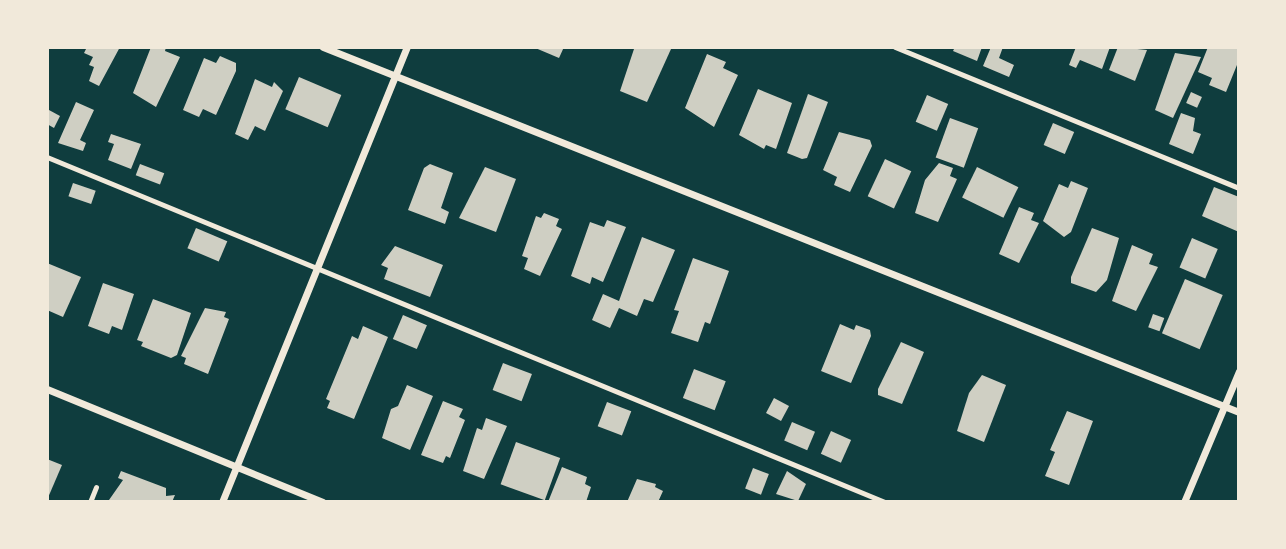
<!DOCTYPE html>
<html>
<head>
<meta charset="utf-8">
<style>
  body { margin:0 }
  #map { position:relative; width:1286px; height:549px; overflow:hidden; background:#0f3d3e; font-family:Inter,sans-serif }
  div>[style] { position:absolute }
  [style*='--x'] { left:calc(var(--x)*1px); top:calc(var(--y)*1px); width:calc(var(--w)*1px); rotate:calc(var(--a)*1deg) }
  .building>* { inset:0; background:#cfcfc3; transform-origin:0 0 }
  .service>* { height:5px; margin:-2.5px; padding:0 2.5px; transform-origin:2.5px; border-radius:2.5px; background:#f1e9da }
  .minor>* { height:7px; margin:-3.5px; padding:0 3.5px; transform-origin:3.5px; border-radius:3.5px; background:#f1e9da }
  span { translate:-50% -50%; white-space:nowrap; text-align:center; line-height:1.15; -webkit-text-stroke:5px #f1e9da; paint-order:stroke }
  .frame { position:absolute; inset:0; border:49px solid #f1e9da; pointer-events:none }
</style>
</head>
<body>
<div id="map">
  <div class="building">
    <div style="clip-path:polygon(87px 47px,120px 47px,99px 86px,89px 81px,94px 67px,89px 65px,93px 57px,84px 53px)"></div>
    <div style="clip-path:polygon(151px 47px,166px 47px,165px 51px,180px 57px,156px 107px,133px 93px)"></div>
    <div style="clip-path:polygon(533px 47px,564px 47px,559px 58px)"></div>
    <div style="clip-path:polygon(955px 47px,982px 47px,977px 61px,953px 51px)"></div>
    <div style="clip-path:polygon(991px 47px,1003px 47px,999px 58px,1014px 65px,1009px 77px,983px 66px)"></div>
    <div style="clip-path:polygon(1076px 47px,1110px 47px,1102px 69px,1080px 60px,1076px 68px,1069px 65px)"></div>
    <div style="clip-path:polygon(1118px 47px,1147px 50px,1135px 81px,1109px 70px)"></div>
    <div style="clip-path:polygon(1208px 47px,1239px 47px,1239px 60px,1226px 92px,1209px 85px,1212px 78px,1198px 72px)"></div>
    <div style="clip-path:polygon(634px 49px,671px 49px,647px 102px,620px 91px)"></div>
    <div style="clip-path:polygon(1175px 53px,1201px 57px,1173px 118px,1155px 110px)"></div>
    <div style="clip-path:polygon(707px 54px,726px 62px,723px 68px,738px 75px,714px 127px,685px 108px)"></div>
    <div style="clip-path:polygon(220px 56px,236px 63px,236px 71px,216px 115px,203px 109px,199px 117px,183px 110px,204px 58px,216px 63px)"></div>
    <div style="left:299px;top:77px;width:46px;height:35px;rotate:23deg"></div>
    <div style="clip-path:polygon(255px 79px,272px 87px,274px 82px,283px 91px,265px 131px,255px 126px,248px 140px,235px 134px)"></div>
    <div style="clip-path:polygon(758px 89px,792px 103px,776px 149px,766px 145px,764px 149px,739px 135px)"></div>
    <div style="left:1191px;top:92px;width:12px;height:12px;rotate:24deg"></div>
    <div style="clip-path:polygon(808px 94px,828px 102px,807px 158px,802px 159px,787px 153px)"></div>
    <div style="left:927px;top:95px;width:23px;height:29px;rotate:23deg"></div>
    <div style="clip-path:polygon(76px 102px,94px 110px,80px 140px,86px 143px,83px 151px,58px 143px)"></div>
    <div style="clip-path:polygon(49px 110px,60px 116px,54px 128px,47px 124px)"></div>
    <div style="clip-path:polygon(1181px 113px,1195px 118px,1193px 131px,1201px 134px,1193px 154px,1169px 144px)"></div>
    <div style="left:950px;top:118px;width:30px;height:42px;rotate:20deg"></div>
    <div style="left:1053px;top:123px;width:23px;height:24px;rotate:23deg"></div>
    <div style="clip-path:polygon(839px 132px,870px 140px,872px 146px,850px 192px,834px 185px,837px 177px,823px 170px)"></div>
    <div style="clip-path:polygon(111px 134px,141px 144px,131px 169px,108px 160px,114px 144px,108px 142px)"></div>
    <div style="left:885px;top:159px;width:29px;height:41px;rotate:25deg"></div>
    <div style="clip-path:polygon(939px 163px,953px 168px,950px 176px,957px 179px,938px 222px,915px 213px,925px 180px)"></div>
    <div style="left:140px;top:164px;width:26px;height:12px;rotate:21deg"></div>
    <div style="clip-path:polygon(430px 164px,453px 173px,441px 208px,449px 212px,445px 224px,408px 210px,424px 168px)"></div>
    <div style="clip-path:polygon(485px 167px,516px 179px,496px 232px,459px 218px)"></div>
    <div style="left:977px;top:167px;width:46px;height:34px;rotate:26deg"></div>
    <div style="clip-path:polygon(1071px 181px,1088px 188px,1071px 232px,1064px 237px,1043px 221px,1059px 184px,1068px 188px)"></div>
    <div style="left:73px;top:183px;width:24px;height:14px;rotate:19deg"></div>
    <div style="clip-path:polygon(1214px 187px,1239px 197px,1239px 232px,1202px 216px)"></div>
    <div style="clip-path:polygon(1019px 207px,1034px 213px,1031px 220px,1039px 223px,1019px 263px,999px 254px)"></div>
    <div style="clip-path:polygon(544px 213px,559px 219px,556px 226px,562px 229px,540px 276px,524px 269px,528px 258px,522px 256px,536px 216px,541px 218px)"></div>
    <div style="clip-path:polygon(607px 220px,626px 227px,603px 282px,592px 277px,590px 284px,571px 276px,590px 222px,604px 227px)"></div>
    <div style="left:196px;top:228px;width:34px;height:22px;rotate:23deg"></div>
    <div style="clip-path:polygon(1092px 228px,1119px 238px,1107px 280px,1096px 292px,1071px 283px,1071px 277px)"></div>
    <div style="clip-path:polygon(642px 237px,675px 250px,653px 302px,644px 299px,637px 316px,619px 308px,610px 328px,592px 320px,603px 294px,619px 301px)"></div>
    <div style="left:1192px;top:238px;width:28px;height:32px;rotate:23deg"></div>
    <div style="clip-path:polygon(1132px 245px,1153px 254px,1149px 264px,1158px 267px,1136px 311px,1112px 301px)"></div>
    <div style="clip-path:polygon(395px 246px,443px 265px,430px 297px,384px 279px,388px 268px,381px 265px)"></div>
    <div style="clip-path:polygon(693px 258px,729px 271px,710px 324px,705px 322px,698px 342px,671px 333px,679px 311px,674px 310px)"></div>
    <div style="clip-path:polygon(47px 263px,81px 277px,63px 317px,47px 310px)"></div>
    <div style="left:1185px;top:279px;width:41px;height:59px;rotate:23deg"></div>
    <div style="clip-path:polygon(103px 283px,134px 294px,122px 330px,112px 326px,109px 334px,88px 326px)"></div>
    <div style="clip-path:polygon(153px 299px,191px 313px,177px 355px,171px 358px,141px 346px,143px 342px,137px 340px)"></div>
    <div style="clip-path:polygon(205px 308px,226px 312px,224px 317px,229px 319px,208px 374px,184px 364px,186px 358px,181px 356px)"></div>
    <div style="left:1153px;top:314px;width:12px;height:14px;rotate:20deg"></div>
    <div style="left:403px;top:315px;width:26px;height:26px;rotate:23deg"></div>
    <div style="clip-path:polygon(840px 324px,854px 330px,856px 325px,870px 330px,871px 336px,851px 383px,821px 371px)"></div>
    <div style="clip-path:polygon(363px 326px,388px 337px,354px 419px,327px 408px,330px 401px,326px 399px,352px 336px,358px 339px)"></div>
    <div style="clip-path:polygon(901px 342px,924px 352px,902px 404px,878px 395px,878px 389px)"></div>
    <div style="left:503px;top:363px;width:31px;height:29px;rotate:21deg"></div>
    <div style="left:694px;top:369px;width:34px;height:31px;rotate:21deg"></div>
    <div style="clip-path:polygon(982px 375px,1006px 385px,984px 442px,957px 431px,969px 393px)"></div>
    <div style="clip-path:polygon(407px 385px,433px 396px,410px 450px,382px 438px,391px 409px,398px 406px)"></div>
    <div style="left:774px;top:398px;width:17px;height:17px;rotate:28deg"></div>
    <div style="clip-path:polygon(443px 401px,463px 409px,459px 417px,465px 420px,450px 458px,446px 456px,443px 463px,421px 455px)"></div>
    <div style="left:607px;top:402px;width:26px;height:26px;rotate:21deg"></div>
    <div style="clip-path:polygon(1067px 411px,1093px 421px,1069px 485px,1045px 476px,1055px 452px,1050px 450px)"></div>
    <div style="clip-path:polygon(486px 418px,507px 426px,484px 479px,463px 471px,477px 428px,482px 430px)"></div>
    <div style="left:792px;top:422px;width:25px;height:20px;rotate:23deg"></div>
    <div style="left:831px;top:431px;width:22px;height:25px;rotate:24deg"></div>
    <div style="left:516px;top:442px;width:47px;height:45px;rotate:20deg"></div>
    <div style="clip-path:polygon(47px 459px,62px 465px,47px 500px)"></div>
    <div style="clip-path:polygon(562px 467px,587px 477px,585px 484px,591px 487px,586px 502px,548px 502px)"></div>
    <div style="left:753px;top:468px;width:17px;height:22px;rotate:21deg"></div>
    <div style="clip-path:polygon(121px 471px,166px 488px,166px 496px,175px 495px,172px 502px,109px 500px,123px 480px,118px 478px)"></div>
    <div style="clip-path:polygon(787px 471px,806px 484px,798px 501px,776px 494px)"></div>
    <div style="clip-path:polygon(637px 479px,656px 484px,655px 487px,663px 491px,658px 502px,627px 502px)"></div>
  </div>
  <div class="service">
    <div style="--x:895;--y:47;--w:372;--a:22.3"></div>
    <div style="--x:47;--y:157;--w:906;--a:22.38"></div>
    <div style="--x:90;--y:502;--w:16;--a:-68"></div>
  </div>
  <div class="minor">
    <div style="--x:323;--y:47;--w:986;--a:21.73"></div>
    <div style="--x:47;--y:389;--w:298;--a:22.3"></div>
    <div style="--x:222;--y:502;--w:491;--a:-67.9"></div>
    <div style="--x:1184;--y:502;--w:142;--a:-67.2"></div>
  </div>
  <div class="frame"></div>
</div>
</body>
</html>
